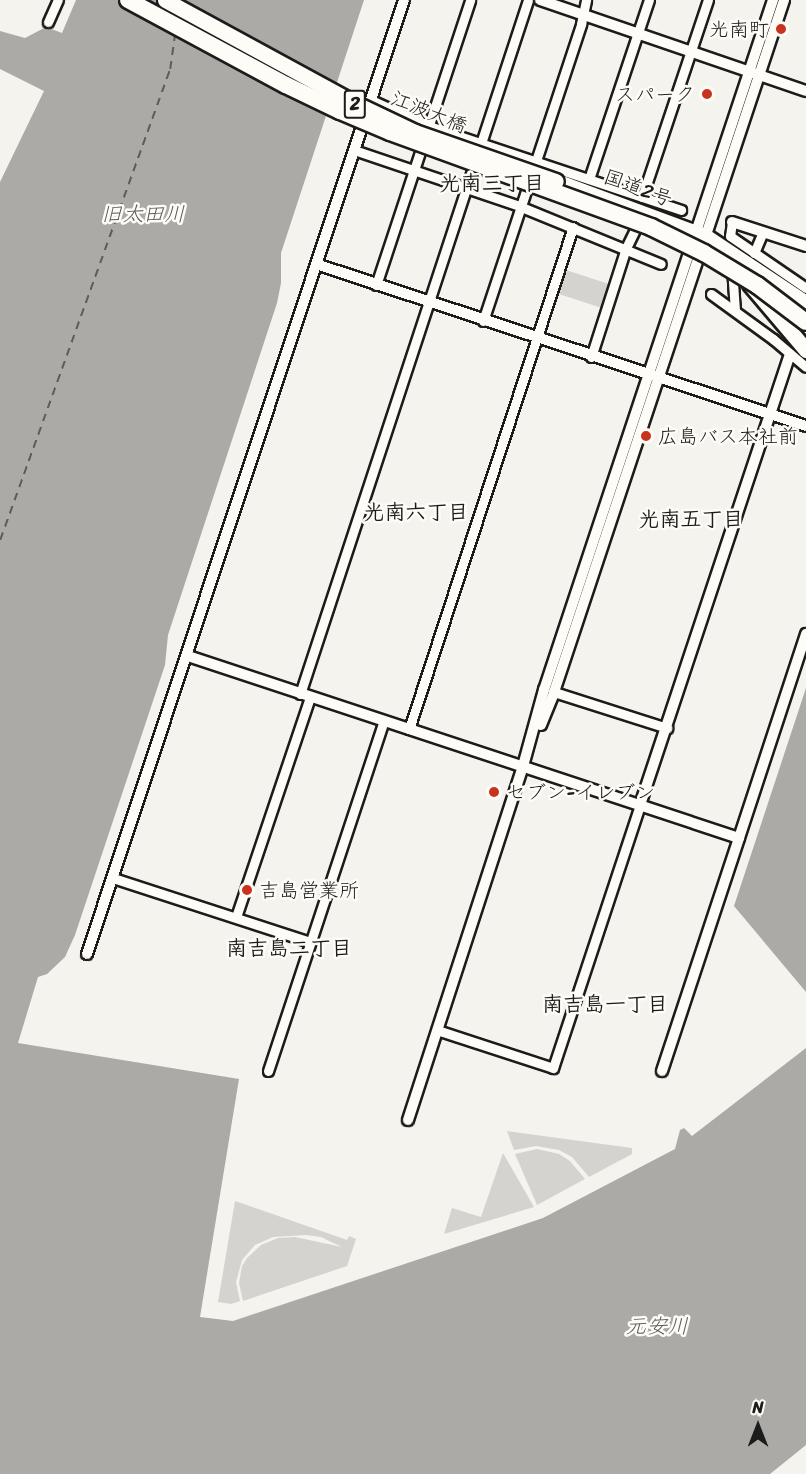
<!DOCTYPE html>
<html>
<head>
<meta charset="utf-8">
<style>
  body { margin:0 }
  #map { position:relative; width:806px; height:1474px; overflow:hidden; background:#f4f3ee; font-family:Sriracha,"Klee One",sans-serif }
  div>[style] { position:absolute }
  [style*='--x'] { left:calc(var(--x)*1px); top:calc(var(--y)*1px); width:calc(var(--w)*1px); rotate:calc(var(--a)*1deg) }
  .green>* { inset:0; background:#d4d3cf; transform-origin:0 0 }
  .water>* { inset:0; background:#abaaa6 }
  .ferry>* { height:1.5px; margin-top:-0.75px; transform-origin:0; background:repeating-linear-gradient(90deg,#5c5c5a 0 8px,transparent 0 14px) }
  .roads { filter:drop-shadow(2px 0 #1c1c1c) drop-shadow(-2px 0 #1c1c1c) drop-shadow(0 2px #1c1c1c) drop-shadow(0 -2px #1c1c1c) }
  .minor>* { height:9px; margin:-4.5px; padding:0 4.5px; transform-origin:4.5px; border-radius:4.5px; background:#fdfcf7 }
  .tertiary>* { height:10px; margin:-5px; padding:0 5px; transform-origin:5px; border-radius:5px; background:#fdfcf7 }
  .trunk>* { height:15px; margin:-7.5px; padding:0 7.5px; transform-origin:7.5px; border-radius:7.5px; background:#fdfcf7 }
  .bridges { filter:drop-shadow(2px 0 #1c1c1c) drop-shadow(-2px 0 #1c1c1c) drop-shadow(0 2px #1c1c1c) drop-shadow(0 -2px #1c1c1c) }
  .trunk-bridge>* { height:15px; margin:-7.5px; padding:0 7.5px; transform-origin:7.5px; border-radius:7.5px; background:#fdfcf7 }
  .motorway-bridge>* { height:16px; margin:-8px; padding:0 8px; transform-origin:8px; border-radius:8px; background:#fdfcf7 }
  .dots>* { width:16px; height:16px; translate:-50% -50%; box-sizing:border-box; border:3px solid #fdfcf7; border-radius:50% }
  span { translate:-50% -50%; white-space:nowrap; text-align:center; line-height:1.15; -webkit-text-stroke:5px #fdfcf7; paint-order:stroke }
  .shield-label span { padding:2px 4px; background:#fdfcf7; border:2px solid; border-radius:4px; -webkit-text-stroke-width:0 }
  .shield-label { font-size:18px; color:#1c1c1c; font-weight:700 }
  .poi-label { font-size:20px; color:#1c1c1c }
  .right { translate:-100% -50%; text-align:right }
  .left { translate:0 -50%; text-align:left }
  .street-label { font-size:20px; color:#1c1c1c }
  .neighbourhood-label { font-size:21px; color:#1c1c1c; font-weight:700 }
  .water-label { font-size:21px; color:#5c5c5a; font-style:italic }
  .north { position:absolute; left:728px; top:1396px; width:60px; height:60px; -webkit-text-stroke:4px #fdfcf7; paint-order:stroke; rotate:0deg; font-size:16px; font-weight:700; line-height:24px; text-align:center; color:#1c1c1c }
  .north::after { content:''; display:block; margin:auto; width:21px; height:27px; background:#1c1c1c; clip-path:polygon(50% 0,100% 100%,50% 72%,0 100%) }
</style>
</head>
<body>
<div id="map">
  <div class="green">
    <div style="left:566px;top:270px;width:49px;height:25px;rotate:18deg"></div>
    <div style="clip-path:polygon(507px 1131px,632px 1148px,632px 1154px,589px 1177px,572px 1157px,559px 1150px,536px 1146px,514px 1150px)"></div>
    <div style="clip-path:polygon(537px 1149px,559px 1154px,570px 1161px,585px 1179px,537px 1205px,515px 1154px)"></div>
    <div style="clip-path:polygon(503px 1153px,534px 1207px,444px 1234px,452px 1208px,481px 1217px)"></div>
    <div style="clip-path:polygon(235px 1201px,347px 1240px,349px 1236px,356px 1239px,347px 1266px,243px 1301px,239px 1283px,242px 1266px,247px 1258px,261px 1245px,278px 1238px,295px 1237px,342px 1247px,321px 1237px,306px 1235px,273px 1237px,255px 1245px,242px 1260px,236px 1282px,240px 1301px,231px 1304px,218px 1302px)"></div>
  </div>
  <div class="water">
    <div style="clip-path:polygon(76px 0,364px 0,281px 253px,281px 283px,277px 303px,168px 635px,165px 665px,75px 935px,65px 957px,47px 974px,38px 977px,18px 1043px,239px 1079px,200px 1317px,233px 1321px,543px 1218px,675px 1149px,680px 1130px,684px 1128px,692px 1136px,806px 1048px,806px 1445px,770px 1474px,0 1474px,0 182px,44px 91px,0 69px,0 31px,25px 38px,46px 27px,62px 33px)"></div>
    <div style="clip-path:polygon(806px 688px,806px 992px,734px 906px)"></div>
  </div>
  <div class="ferry">
    <div style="--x:0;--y:540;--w:501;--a:-70.15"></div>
    <div style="--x:170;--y:69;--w:35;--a:-82"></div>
  </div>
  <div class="roads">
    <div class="minor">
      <div style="--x:48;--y:22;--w:24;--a:-66"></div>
      <div style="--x:371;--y:100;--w:60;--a:24.4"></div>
      <div style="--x:426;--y:125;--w:269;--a:18.4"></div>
      <div style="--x:354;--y:150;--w:174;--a:18.7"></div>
      <div style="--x:519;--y:206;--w:153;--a:22.2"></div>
      <div style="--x:589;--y:179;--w:189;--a:-71.5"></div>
      <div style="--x:642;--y:197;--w:208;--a:-71.5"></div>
      <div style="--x:732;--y:222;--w:14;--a:98"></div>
      <div style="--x:730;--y:236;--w:92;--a:34.4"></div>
      <div style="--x:754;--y:253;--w:23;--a:-67"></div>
      <div style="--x:732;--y:268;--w:43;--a:86"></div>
      <div style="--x:376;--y:285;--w:300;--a:-71.7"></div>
      <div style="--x:711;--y:294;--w:77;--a:36"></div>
      <div style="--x:773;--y:339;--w:43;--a:40.3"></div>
      <div style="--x:483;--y:321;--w:313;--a:-71.7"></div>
      <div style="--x:581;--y:24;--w:25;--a:-78"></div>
      <div style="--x:591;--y:357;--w:114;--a:-72.2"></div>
      <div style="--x:626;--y:248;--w:30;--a:-64"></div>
      <div style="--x:554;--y:692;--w:119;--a:17.7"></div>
      <div style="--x:300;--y:694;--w:730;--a:-71.81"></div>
      <div style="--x:409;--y:729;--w:528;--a:-71.91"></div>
      <div style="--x:113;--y:878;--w:207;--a:18"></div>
      <div style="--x:236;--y:917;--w:232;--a:-71.4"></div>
      <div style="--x:437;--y:1030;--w:122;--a:18.1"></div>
      <div style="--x:553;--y:1068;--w:277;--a:-71.7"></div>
      <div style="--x:268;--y:1071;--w:369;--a:-71.7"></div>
    </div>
    <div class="tertiary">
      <div style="--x:540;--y:0;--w:281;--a:18.9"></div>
      <div style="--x:732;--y:222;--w:78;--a:18"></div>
      <div style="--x:316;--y:264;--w:516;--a:18.29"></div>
      <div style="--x:188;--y:656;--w:580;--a:18.28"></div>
      <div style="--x:739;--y:838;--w:215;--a:-71.8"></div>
      <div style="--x:541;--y:725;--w:35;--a:-68"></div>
      <div style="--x:554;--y:692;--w:729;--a:-71.61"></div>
      <div style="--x:640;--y:805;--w:475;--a:-71.6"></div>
      <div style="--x:87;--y:954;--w:1005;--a:-71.62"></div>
      <div style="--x:662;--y:1071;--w:245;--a:-71.7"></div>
      <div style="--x:408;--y:1120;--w:372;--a:-72"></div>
      <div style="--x:523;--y:766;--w:79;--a:-74.6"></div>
      <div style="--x:544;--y:690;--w:727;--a:-71.64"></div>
    </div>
    <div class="trunk">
      <div style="--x:556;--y:181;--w:159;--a:20.3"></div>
      <div style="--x:705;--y:236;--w:121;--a:33.6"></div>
      <div style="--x:750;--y:284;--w:87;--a:49.7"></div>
    </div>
  </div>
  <div class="bridges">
    <div class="trunk-bridge">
      <div style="--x:165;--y:0;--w:215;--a:28.6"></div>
      <div style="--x:354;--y:103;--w:68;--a:25.4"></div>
      <div style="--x:415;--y:132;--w:149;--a:19.2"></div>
    </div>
    <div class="motorway-bridge">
      <div style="--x:128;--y:0;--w:179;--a:28.3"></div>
      <div style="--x:286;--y:85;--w:60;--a:25.7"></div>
      <div style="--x:340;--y:111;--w:54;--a:22.8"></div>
      <div style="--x:390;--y:132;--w:278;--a:20"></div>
      <div style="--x:651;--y:227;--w:59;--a:26.1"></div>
      <div style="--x:704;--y:253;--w:62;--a:31.1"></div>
      <div style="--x:757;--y:285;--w:61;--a:37.1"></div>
    </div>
  </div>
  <div class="dots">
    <div style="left:781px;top:29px;background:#c8321e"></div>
    <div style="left:707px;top:94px;background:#c8321e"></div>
    <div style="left:646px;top:436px;background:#c8321e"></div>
    <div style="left:494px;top:792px;background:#c8321e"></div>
    <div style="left:247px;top:890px;background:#c8321e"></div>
  </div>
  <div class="shield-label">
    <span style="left:355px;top:104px">2</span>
  </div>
  <div class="poi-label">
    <span class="right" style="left:769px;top:29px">光南町</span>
    <span class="right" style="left:695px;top:94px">スパーク</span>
    <span class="left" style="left:658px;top:436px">広島バス本社前</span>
    <span class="left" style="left:506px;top:792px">セブン-イレブン</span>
    <span class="left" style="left:259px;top:890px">吉島営業所</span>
  </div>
  <div class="street-label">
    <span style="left:429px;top:112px;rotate:22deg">江波大橋</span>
    <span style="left:638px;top:188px;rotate:20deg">国道2号</span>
  </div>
  <div class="neighbourhood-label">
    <span style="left:492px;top:183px">光南三丁目</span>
    <span style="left:416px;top:512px">光南六丁目</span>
    <span style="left:691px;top:519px">光南五丁目</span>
    <span style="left:289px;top:948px">南吉島二丁目</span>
    <span style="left:605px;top:1004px">南吉島一丁目</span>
  </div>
  <div class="water-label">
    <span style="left:143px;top:214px">旧太田川</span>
    <span style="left:657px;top:1326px">元安川</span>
  </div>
  <div class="north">N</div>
</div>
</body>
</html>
